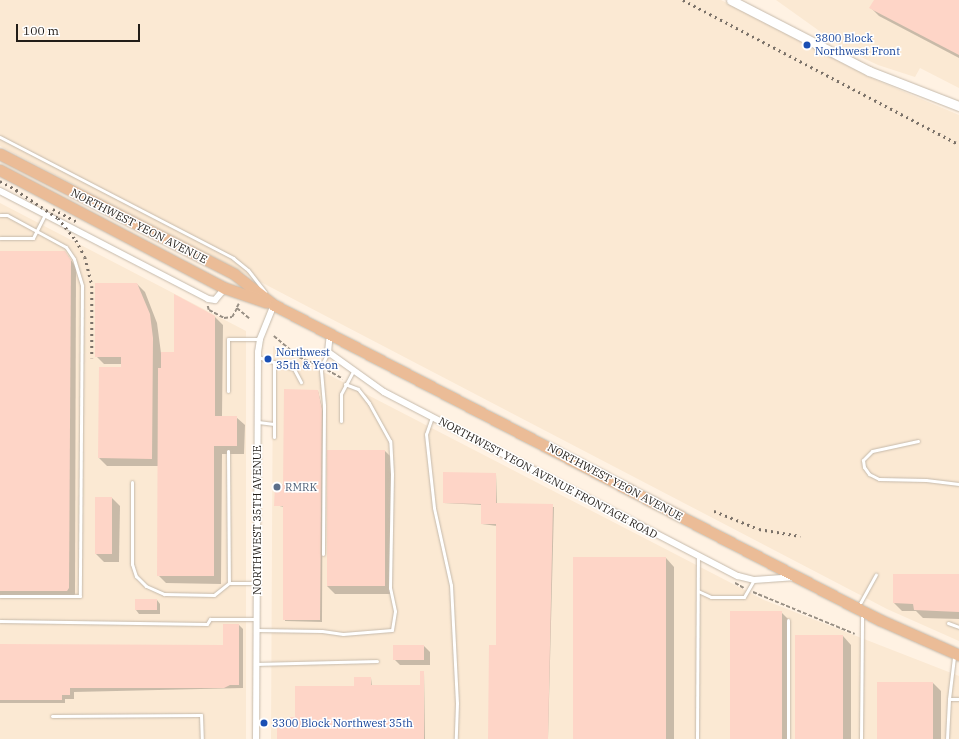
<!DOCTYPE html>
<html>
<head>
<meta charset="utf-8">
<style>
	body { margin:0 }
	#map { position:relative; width:959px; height:739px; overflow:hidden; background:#fff2e3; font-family:"IBM Plex Serif",serif }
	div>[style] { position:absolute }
	.built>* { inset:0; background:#fbe9d3 }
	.shadow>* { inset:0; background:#0003 }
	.building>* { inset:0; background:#fed5c7; transform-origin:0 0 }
	.path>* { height:1.5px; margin-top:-0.75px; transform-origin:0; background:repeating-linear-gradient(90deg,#988f84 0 4px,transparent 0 6px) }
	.roads { filter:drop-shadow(0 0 1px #c6baab) drop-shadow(0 0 1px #c6baab) }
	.service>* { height:3px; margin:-1.5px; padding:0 1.5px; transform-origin:1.5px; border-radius:1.5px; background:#fff }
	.minor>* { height:6px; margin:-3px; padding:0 3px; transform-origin:3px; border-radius:3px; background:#fff }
	.secondary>* { height:9px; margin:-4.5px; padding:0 4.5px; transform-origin:4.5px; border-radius:4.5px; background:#fff }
	.trunk>* { height:11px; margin:-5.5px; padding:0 5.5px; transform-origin:5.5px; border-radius:5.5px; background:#ebbc97 }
	.rail>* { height:2.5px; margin-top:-1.25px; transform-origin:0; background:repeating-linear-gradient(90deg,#7b7269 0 2px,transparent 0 6px) }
	.dots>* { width:11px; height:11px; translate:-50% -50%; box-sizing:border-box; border:2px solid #fff; border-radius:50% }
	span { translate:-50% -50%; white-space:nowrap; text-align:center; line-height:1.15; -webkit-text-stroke:3px #fff; paint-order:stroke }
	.transit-label { font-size:11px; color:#164399 }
	.left { translate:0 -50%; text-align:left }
	.street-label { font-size:11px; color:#221d18 }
	.service-label { font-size:11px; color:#4e5e75 }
	.scale { position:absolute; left:16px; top:24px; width:124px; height:18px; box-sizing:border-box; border:2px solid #221d18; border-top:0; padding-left:5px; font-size:12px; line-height:14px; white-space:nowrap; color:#221d18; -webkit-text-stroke:3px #fff; paint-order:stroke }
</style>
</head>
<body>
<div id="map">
	<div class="built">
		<i style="clip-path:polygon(0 0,721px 0,869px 77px,959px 115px,959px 641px,887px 609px,0 146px)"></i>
		<i style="clip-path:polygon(776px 0,959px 0,959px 88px,920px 68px,915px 77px,878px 65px,846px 50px)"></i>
		<i style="clip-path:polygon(0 203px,246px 331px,246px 739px,0 739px)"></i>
		<i style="clip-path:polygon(273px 346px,764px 600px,959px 676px,959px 739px,271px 739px)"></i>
	</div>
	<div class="shadow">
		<i style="clip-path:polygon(959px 0,959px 58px,879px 16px,871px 8px)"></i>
		<i style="clip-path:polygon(0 252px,65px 252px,76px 267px,75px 594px,73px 597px,0 596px)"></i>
		<i style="clip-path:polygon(137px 284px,145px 292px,157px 323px,161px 353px,175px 353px,214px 316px,223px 325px,222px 417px,236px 417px,245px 425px,244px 454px,222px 454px,221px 584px,166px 583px,158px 575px,158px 466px,107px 466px,99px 458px,100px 368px,122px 368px,122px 364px,104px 364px,96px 356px)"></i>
		<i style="clip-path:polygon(318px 391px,323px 411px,322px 622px,285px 621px,284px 507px,275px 505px)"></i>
		<i style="clip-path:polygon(385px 451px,393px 459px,392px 594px,335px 594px,327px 586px)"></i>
		<i style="clip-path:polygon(496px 474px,497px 504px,554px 507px,548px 739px,489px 739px,497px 646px,497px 526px,482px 524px,482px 505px,444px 503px)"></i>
		<i style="clip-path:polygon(112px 498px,120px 506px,119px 562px,104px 562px,96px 554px)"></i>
		<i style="clip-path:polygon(666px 558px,674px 567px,674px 739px,574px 739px)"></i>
		<i style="clip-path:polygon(959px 575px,959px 619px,923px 618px,916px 611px,902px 611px,894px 603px)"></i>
		<i style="clip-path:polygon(136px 600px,157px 600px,160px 604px,160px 614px,139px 614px,136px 610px)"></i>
		<i style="clip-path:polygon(781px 612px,789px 620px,790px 739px,731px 739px)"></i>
		<i style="clip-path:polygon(239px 625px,243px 629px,243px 688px,74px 692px,74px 699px,65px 699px,65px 703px,0 703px,0 645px,224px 646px)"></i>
		<i style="clip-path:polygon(843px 636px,851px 645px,851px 739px,796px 739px)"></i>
		<i style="clip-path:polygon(424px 646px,430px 652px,430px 665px,400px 665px,394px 659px)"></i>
		<i style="clip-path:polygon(424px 672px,425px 739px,278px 739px,296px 718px,371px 678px,372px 686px,421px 686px)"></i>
		<i style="clip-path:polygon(933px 683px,941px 691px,941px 739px,879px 739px)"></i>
	</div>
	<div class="building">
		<i style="clip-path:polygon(874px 0,959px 0,959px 55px,869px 8px)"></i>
		<i style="clip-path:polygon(0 251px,65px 251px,71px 260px,69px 588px,67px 591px,0 591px)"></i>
		<i style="clip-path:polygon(95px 283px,137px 283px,150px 314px,153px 338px,152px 459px,98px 458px,99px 367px,121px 367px,121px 357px,95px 357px)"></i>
		<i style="clip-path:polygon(174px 294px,215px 316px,215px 416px,237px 416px,237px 446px,214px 446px,214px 576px,157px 576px,158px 368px,161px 368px,161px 352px,174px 352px)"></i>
		<i style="clip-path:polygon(284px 389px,318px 390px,322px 409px,320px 620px,283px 620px,283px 506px,274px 506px,275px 485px,283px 485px)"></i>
		<i style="left:327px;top:450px;width:58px;height:136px"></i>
		<i style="clip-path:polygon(443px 472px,496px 473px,496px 503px,553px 504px,548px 739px,488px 739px,489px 645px,496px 645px,496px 524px,481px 524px,481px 504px,443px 503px)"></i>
		<i style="left:95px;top:497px;width:17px;height:57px"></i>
		<i style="left:573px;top:557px;width:93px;height:182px"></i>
		<i style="clip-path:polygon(893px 574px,959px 574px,959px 612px,914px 610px,913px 604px,893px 603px)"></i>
		<i style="left:135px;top:599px;width:22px;height:11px"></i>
		<i style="left:730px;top:611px;width:52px;height:128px"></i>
		<i style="clip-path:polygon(223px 624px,239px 624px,239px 685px,230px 685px,224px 688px,70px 688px,70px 695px,62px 695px,62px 700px,0 700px,0 644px,223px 645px)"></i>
		<i style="left:795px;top:635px;width:48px;height:104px"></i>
		<i style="left:393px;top:645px;width:31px;height:15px"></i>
		<i style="clip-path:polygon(420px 671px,424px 671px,424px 739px,277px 739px,277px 724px,290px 724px,290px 717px,295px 717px,295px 686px,354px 686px,354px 677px,371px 677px,371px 685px,420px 685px)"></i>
		<i style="left:877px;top:682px;width:56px;height:57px"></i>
	</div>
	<div class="path">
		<i style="left:239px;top:304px;width:4px;rotate:117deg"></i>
		<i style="left:237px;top:308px;width:16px;rotate:40deg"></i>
		<i style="left:208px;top:306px;width:4px;rotate:76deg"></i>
		<i style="left:209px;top:310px;width:17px;rotate:28deg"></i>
		<i style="left:224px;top:318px;width:8px;rotate:-7deg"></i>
		<i style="left:232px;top:317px;width:10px;rotate:-61deg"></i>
		<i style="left:274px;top:336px;width:33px;rotate:40deg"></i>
		<i style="left:299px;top:357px;width:20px;rotate:24deg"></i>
		<i style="left:327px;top:370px;width:18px;rotate:29deg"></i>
		<i style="left:735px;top:583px;width:10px;rotate:29deg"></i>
		<i style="left:753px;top:592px;width:110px;rotate:22.4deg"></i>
	</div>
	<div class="roads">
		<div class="service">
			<i style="left:0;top:137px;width:263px;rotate:27.4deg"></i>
			<i style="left:233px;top:258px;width:19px;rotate:39deg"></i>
			<i style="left:248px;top:270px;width:28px;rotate:52deg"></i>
			<i style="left:0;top:215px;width:7px"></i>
			<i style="left:7px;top:215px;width:67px;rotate:28.5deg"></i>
			<i style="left:66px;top:247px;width:14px;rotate:56deg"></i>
			<i style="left:74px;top:259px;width:28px;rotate:73deg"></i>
			<i style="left:82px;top:286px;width:310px;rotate:90.4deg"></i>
			<i style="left:80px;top:596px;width:80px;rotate:180deg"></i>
			<i style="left:0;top:238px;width:33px"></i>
			<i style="left:33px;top:238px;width:27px;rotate:-63deg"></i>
			<i style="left:258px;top:357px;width:38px;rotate:18deg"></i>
			<i style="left:294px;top:369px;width:15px;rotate:62deg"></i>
			<i style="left:228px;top:391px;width:52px;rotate:-90deg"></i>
			<i style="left:228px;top:339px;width:32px"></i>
			<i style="left:432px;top:417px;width:18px;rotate:109deg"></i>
			<i style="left:426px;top:434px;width:74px;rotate:83.8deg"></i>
			<i style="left:434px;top:508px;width:79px;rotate:77.6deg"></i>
			<i style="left:451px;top:585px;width:118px;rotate:87.1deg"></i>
			<i style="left:457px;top:703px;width:36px;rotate:92deg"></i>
			<i style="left:341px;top:421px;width:27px;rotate:-90deg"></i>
			<i style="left:341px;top:394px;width:27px;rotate:-62deg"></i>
			<i style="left:258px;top:422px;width:16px;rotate:7deg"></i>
			<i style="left:274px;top:437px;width:75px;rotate:-90deg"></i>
			<i style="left:918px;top:441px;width:47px;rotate:167.7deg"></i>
			<i style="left:872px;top:451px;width:13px;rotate:135deg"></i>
			<i style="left:863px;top:460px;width:7px;rotate:82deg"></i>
			<i style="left:864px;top:467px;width:9px;rotate:54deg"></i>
			<i style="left:869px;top:474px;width:11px;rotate:27deg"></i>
			<i style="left:879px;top:479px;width:47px;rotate:1.2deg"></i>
			<i style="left:926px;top:480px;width:33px;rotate:7deg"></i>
			<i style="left:228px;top:451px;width:132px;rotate:89.6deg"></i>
			<i style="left:229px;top:583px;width:27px"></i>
			<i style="left:132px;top:482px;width:82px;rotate:90deg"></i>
			<i style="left:132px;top:564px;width:13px;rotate:72deg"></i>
			<i style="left:136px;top:576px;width:14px;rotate:45deg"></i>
			<i style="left:146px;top:586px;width:20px;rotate:24deg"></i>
			<i style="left:164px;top:594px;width:50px;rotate:1.1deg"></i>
			<i style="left:214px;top:595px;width:19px;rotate:-39deg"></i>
			<i style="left:323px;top:554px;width:149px;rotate:-89.6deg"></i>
			<i style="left:324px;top:405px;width:38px;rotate:-95deg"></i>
			<i style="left:321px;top:367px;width:17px;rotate:-65deg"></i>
			<i style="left:698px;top:591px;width:14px;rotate:25deg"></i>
			<i style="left:711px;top:597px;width:33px"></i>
			<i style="left:744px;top:597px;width:20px;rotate:-60deg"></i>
			<i style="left:858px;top:607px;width:37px;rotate:-61deg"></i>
			<i style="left:0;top:621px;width:207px;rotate:0.8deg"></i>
			<i style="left:207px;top:624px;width:6px;rotate:-59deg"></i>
			<i style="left:210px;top:619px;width:46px"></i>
			<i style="left:948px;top:623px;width:12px;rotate:20deg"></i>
			<i style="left:256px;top:630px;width:66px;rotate:0.9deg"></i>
			<i style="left:322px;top:631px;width:21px;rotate:8deg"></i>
			<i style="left:343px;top:634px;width:49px;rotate:-4.7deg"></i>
			<i style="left:392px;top:630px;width:19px;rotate:-81deg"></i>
			<i style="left:395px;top:611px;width:24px;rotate:-102deg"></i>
			<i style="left:390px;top:588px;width:114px;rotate:-89deg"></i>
			<i style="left:392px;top:474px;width:33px;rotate:-93deg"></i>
			<i style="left:390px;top:441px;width:43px;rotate:-118.9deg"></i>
			<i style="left:369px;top:403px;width:18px;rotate:-128deg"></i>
			<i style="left:358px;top:389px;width:14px;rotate:-159deg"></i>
			<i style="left:256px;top:664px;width:121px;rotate:-1.4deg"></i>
			<i style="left:949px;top:699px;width:42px;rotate:-83.2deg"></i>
			<i style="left:52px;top:716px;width:149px;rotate:-0.4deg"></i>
			<i style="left:201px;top:715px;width:24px;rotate:88deg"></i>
			<i style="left:697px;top:739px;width:183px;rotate:-89.7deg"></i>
			<i style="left:788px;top:739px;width:119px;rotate:-90deg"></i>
			<i style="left:861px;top:739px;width:124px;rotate:-89.5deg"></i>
			<i style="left:947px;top:739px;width:40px;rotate:-87.1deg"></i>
			<i style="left:949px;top:699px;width:10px"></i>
		</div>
		<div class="minor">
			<i style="left:0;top:191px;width:234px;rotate:27.4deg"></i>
			<i style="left:208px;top:299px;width:7px;rotate:8deg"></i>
			<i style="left:215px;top:300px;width:16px;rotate:-50deg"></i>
			<i style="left:330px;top:333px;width:19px;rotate:96deg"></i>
			<i style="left:328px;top:352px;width:69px;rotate:35.5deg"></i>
			<i style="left:384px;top:392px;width:399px;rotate:27.5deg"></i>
			<i style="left:738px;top:576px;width:16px;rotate:14deg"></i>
			<i style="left:754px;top:580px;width:39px;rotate:-4deg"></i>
			<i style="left:256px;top:739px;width:387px;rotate:-89.7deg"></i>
			<i style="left:258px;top:352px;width:13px;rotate:-81deg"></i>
			<i style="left:260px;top:339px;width:37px;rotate:-68deg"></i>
		</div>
		<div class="secondary">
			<i style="left:731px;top:0;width:155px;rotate:27.2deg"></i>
			<i style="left:869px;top:71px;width:97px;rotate:21.3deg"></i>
		</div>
		<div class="trunk">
			<i style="left:0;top:154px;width:263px;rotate:27.1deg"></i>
			<i style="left:234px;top:274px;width:51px;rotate:37.8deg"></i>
			<i style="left:274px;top:305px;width:683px;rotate:27.47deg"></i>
			<i style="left:880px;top:620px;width:86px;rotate:23.9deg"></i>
			<i style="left:0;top:170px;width:254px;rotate:27.7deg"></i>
			<i style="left:225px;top:288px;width:43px;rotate:18.9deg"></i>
		</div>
	</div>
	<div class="rail">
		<i style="left:683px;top:0;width:311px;rotate:27.6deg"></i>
		<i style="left:0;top:181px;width:24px;rotate:28deg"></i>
		<i style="left:16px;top:190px;width:50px;rotate:33.7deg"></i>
		<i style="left:58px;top:218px;width:28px;rotate:51deg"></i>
		<i style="left:76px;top:240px;width:19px;rotate:62deg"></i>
		<i style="left:85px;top:257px;width:30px;rotate:76deg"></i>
		<i style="left:92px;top:286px;width:72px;rotate:90deg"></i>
		<i style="left:53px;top:209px;width:26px;rotate:28deg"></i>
		<i style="left:714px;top:511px;width:48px;rotate:21.8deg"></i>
		<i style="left:759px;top:529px;width:42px;rotate:9.7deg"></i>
	</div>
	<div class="dots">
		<i style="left:807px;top:45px;background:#1a4fb4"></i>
		<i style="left:268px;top:359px;background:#1a4fb4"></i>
		<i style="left:277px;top:487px;background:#5c6f8a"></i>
		<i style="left:264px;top:723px;background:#1a4fb4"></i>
	</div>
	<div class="transit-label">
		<span class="left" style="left:815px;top:45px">3800 Block<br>Northwest Front</span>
		<span class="left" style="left:276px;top:359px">Northwest<br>35th &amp; Yeon</span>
		<span class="left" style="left:272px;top:723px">3300 Block Northwest 35th</span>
	</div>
	<div class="street-label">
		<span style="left:139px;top:226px;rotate:27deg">NORTHWEST YEON AVENUE</span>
		<span style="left:548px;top:478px;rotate:28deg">NORTHWEST YEON AVENUE FRONTAGE ROAD</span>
		<span style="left:615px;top:482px;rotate:28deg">NORTHWEST YEON AVENUE</span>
		<span style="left:257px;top:520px;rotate:-90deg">NORTHWEST 35TH AVENUE</span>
	</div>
	<div class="service-label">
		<span class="left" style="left:285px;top:487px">RMRK</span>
	</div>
	<div class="scale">100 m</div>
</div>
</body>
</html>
